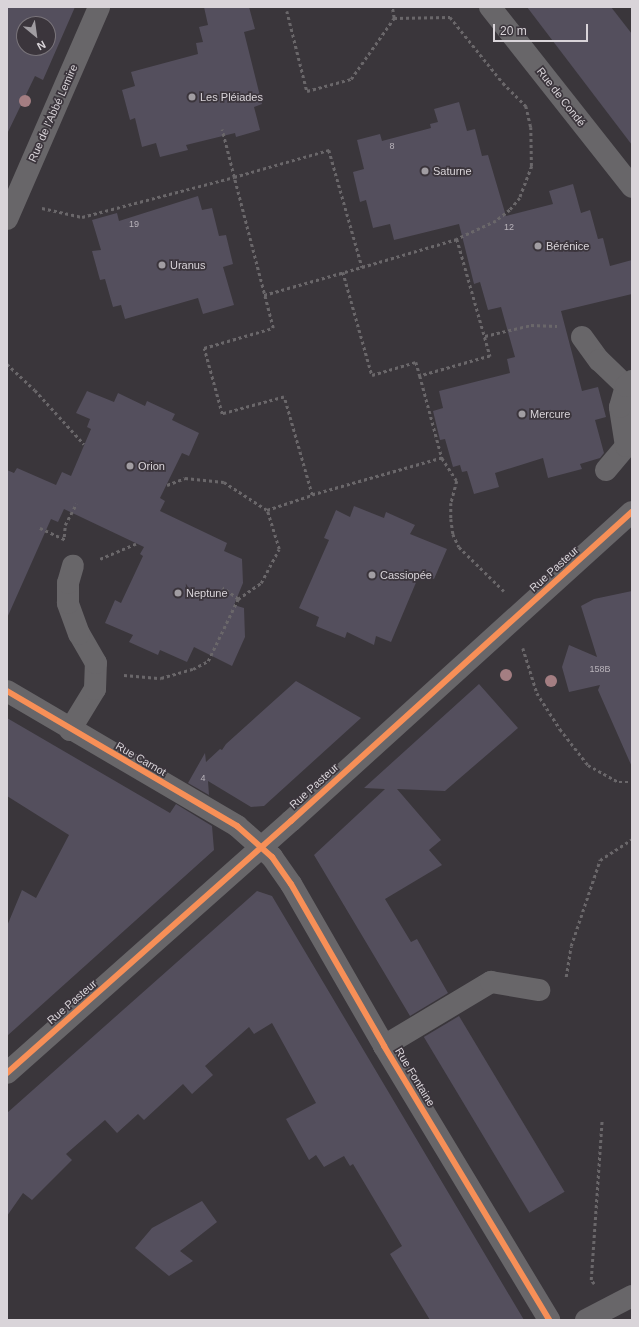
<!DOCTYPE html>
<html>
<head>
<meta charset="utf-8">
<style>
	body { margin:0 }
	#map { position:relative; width:639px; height:1327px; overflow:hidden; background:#3a363b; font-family:Arial,sans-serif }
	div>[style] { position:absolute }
	.building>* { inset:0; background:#544f5d; transform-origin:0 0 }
	.path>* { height:2.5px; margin-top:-1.25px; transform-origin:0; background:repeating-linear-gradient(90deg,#6a676a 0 3px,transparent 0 6px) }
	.minor>* { height:22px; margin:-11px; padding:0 11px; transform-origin:11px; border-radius:11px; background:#686669 }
	.cycleway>* { height:6px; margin:-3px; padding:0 3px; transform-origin:3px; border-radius:3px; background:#f78f57 }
	.trees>* { width:12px; height:12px; margin:-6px; border-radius:50%; background:#a47e82 }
	.dots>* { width:11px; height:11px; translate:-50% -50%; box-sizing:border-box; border:2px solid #3b353c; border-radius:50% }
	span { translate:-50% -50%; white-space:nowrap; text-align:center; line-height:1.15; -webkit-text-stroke:3.5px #3b353c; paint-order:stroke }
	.number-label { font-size:9px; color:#b8b3ba }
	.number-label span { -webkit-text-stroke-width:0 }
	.poi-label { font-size:11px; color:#d9d4d9 }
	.left { translate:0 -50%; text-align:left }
	.street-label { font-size:11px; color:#d9d4d9 }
	.frame { position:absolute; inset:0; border:8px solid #d9d4d9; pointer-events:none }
	.north { position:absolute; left:16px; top:16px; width:40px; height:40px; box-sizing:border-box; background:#3b353c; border:1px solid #7a757b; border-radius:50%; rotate:151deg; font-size:11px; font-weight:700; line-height:16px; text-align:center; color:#d9d4d9 }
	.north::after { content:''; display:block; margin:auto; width:14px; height:18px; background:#a19da2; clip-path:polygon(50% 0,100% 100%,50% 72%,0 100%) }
	.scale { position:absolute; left:493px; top:24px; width:95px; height:18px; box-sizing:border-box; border:2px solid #d9d4d9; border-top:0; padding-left:5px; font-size:12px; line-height:14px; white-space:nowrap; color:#d9d4d9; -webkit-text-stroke:3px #3b353c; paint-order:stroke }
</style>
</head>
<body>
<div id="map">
	<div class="building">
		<i style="clip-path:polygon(evenodd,7px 7px,75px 7px,43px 80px,35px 76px,7px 134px,7px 7px,24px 24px,48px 24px,48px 48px,24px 48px,24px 24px)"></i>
		<i style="clip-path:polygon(204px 7px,249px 7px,255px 29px,244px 32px,262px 104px,254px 107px,260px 130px,236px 137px,235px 133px,186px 145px,188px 150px,160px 157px,156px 143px,142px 147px,135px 118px,130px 120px,122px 90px,135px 86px,131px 72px,198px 54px,196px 43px,203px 42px,199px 27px,208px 25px)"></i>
		<i style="clip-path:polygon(527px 7px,611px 7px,632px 34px,632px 145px)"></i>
		<i style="clip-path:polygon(459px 102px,467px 131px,475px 129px,482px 156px,488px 155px,506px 216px,553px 204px,549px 191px,573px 184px,581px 213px,590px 210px,598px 239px,603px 238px,610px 266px,632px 260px,632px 294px,561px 311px,582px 391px,598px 387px,606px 417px,595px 420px,604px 453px,600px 458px,580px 464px,582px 469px,548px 478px,543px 458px,495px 473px,499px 487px,474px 494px,467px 471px,462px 472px,460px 465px,453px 467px,445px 439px,440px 440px,433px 411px,443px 408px,439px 391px,510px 373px,507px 359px,515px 357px,501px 307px,488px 310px,480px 282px,474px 284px,459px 224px,394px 240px,390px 224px,373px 228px,366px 200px,360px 202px,353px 172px,364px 169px,357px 140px,380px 134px,382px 141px,431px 128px,430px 124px,438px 122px,434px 109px)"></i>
		<i style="clip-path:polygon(198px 196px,202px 210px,212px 208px,219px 236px,226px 235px,233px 264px,223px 267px,234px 305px,203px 314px,198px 298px,125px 319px,121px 305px,113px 307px,105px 279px,100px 280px,92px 251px,101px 250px,92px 220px,117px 213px,119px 221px)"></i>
		<i style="clip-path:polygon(87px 391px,114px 402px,118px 393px,145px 406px,147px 401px,175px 414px,172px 420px,199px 433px,189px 456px,182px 453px,160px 498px,165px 501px,160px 511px,227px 543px,224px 551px,242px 559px,243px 583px,234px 605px,244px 608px,245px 637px,232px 666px,194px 647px,187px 662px,160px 650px,158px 655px,129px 642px,133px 635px,105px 623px,115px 600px,121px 603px,143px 556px,140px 554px,144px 547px,64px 509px,58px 522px,51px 519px,7px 618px,7px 470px,14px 473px,17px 468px,56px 485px,62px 472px,71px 476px,91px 429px,87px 427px,90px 419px,76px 413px)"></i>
		<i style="clip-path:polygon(354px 506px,384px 518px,386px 512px,415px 525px,410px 534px,447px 549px,434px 579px,420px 573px,391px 642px,376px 636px,374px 645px,347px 632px,345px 638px,316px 626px,319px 617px,299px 608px,329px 540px,324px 538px,336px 510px,350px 517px)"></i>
		<i style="clip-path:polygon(632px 591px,632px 767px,598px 690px,600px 685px,569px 692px,562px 667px,569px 645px,597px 657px,581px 606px,594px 599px)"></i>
		<i style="clip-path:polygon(296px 681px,361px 718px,264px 806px,251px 807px,208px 781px,209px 795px,188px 783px,205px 753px,206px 762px,220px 749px,222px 750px,226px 744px)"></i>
		<i style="clip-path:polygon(479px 684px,518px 728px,445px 791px,397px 789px,441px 840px,429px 850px,442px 865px,385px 899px,411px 942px,417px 939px,448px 993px,410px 1016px,314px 855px,385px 789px,364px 788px)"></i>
		<i style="clip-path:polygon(7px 718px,170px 813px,176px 804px,212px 826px,214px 850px,7px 1036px,7px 926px,22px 890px,36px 898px,69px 835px,7px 796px)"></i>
		<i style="clip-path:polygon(257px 891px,272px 896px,524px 1320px,430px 1320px,390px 1254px,402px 1246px,353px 1164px,350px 1166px,344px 1156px,324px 1167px,316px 1155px,309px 1160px,286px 1119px,316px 1103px,272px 1023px,254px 1034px,249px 1027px,205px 1066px,213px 1075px,192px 1094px,183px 1084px,144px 1120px,138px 1114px,117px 1133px,105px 1120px,66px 1154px,72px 1160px,32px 1200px,23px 1193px,7px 1216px,7px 1113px)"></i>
		<i style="left:459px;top:1016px;width:205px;height:41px;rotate:59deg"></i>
		<i style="clip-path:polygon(202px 1201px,217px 1222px,180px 1251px,193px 1261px,169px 1276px,135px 1248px,152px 1228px)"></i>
	</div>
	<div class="path">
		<i style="left:287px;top:11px;width:82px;rotate:76deg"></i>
		<i style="left:307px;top:91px;width:46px;rotate:-15.3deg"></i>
		<i style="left:351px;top:79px;width:75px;rotate:-54.8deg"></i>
		<i style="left:394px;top:18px;width:11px;rotate:-100deg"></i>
		<i style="left:394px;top:18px;width:56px;rotate:-1deg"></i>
		<i style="left:450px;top:17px;width:85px;rotate:51.2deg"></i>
		<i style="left:503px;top:83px;width:33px;rotate:45deg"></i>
		<i style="left:526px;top:106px;width:22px;rotate:77deg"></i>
		<i style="left:531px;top:127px;width:39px;rotate:89deg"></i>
		<i style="left:532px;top:166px;width:34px;rotate:111deg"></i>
		<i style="left:520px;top:198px;width:16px;rotate:130deg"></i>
		<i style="left:510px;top:210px;width:18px;rotate:142deg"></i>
		<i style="left:496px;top:221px;width:43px;rotate:155.2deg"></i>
		<i style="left:457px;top:239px;width:122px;rotate:74.2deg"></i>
		<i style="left:490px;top:356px;width:73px;rotate:164.1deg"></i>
		<i style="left:420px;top:376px;width:85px;rotate:75deg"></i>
		<i style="left:442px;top:458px;width:135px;rotate:164.1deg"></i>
		<i style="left:312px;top:495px;width:102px;rotate:-105.9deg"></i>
		<i style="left:284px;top:397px;width:64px;rotate:164.7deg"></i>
		<i style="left:222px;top:414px;width:68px;rotate:-105.3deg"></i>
		<i style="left:204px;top:348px;width:72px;rotate:-16.2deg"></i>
		<i style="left:273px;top:328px;width:156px;rotate:-104.5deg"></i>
		<i style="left:234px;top:177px;width:99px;rotate:-15.9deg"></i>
		<i style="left:329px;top:150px;width:122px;rotate:74.2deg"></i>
		<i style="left:362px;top:267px;width:99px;rotate:-16.4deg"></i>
		<i style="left:42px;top:208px;width:41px;rotate:12.7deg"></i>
		<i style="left:82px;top:217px;width:157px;rotate:-14.7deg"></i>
		<i style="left:234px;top:177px;width:49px;rotate:-104.3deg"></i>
		<i style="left:343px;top:272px;width:107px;rotate:74.3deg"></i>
		<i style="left:372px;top:375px;width:46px;rotate:-16.5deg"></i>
		<i style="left:416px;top:362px;width:15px;rotate:74deg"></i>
		<i style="left:264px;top:295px;width:102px;rotate:-15.9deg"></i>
		<i style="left:485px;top:336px;width:47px;rotate:-13.4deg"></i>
		<i style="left:531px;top:325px;width:26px;rotate:2deg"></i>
		<i style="left:7px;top:364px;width:38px;rotate:43deg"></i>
		<i style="left:35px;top:390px;width:73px;rotate:47.8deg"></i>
		<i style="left:442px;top:458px;width:27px;rotate:57deg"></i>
		<i style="left:457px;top:481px;width:23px;rotate:105deg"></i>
		<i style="left:451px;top:503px;width:16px;rotate:90deg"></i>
		<i style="left:451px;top:519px;width:15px;rotate:82deg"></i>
		<i style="left:453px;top:534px;width:14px;rotate:65deg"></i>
		<i style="left:459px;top:547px;width:63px;rotate:44.4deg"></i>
		<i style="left:167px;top:485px;width:19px;rotate:-21deg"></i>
		<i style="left:185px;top:478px;width:39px;rotate:6deg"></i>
		<i style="left:224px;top:482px;width:51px;rotate:33.1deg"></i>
		<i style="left:40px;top:528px;width:29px;rotate:25deg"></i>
		<i style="left:64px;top:537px;width:12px;rotate:-85deg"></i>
		<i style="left:65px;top:525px;width:24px;rotate:-62deg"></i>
		<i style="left:100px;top:559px;width:39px;rotate:-23deg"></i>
		<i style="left:238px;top:599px;width:28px;rotate:-35deg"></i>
		<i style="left:261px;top:583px;width:38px;rotate:-62deg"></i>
		<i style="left:279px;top:549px;width:41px;rotate:-107.1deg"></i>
		<i style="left:267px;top:510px;width:47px;rotate:-18.4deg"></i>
		<i style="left:523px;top:648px;width:47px;rotate:72.7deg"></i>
		<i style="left:537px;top:693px;width:43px;rotate:57.4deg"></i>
		<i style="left:560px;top:729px;width:46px;rotate:52.1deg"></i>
		<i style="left:588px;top:765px;width:35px;rotate:29deg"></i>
		<i style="left:619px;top:782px;width:13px"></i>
		<i style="left:124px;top:675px;width:37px;rotate:5deg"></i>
		<i style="left:161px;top:678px;width:33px;rotate:-16deg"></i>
		<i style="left:193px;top:669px;width:17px;rotate:-28deg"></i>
		<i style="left:208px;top:661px;width:69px;rotate:-64.2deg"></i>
		<i style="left:238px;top:599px;width:19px;rotate:-144deg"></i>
		<i style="left:566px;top:977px;width:31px;rotate:-81deg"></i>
		<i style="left:571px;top:946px;width:91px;rotate:-71.4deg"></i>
		<i style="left:600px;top:860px;width:38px;rotate:-33deg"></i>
		<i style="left:594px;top:1284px;width:5px;rotate:-127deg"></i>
		<i style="left:591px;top:1280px;width:160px;rotate:-86.1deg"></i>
	</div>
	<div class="minor">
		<i style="left:490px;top:7px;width:229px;rotate:51.7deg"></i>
		<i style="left:7px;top:219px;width:231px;rotate:-66.5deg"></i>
		<i style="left:582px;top:337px;width:29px;rotate:54deg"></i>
		<i style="left:599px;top:360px;width:37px;rotate:44deg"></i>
		<i style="left:606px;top:470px;width:31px;rotate:-50deg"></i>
		<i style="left:626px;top:446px;width:39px;rotate:-99deg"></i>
		<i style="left:620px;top:407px;width:22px;rotate:-74deg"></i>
		<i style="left:626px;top:386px;width:8px;rotate:-40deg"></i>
		<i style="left:7px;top:691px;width:267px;rotate:30.4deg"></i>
		<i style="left:237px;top:826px;width:47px;rotate:41.5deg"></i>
		<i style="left:272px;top:857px;width:33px;rotate:55deg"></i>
		<i style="left:291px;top:884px;width:187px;rotate:60.1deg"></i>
		<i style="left:384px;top:1046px;width:320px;rotate:58.9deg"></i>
		<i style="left:70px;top:730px;width:48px;rotate:-58.6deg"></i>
		<i style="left:95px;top:689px;width:26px;rotate:-88deg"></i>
		<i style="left:96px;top:663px;width:34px;rotate:-120deg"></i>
		<i style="left:79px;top:634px;width:33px;rotate:-110deg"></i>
		<i style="left:68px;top:603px;width:20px;rotate:-90deg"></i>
		<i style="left:68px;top:583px;width:18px;rotate:-74deg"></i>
		<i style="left:384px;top:1046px;width:125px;rotate:-30.9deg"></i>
		<i style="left:491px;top:982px;width:49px;rotate:9.5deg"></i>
		<i style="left:7px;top:1073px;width:380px;rotate:-41.6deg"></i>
		<i style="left:291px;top:821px;width:460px;rotate:-42.2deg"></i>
		<i style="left:586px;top:1320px;width:52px;rotate:-27.6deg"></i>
	</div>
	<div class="cycleway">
		<i style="left:7px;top:691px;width:267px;rotate:30.4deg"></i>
		<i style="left:237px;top:826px;width:47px;rotate:41.5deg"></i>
		<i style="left:272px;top:857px;width:33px;rotate:55deg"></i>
		<i style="left:291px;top:884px;width:187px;rotate:60.1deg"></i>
		<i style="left:384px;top:1046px;width:320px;rotate:58.9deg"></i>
		<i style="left:7px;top:1073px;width:380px;rotate:-41.6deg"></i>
		<i style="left:291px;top:821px;width:460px;rotate:-42.2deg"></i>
	</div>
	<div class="trees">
		<i style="left:25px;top:101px"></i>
		<i style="left:506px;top:675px"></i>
		<i style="left:551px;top:681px"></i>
	</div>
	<div class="dots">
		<i style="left:192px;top:97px;background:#a19da2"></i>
		<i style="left:425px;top:171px;background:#a19da2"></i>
		<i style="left:538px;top:246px;background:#a19da2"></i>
		<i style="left:162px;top:265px;background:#a19da2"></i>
		<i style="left:522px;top:414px;background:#a19da2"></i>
		<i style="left:130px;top:466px;background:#a19da2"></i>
		<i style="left:372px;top:575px;background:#a19da2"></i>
		<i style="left:178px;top:593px;background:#a19da2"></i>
	</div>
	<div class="number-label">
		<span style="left:392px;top:146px">8</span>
		<span style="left:134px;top:224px">19</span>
		<span style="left:509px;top:227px">12</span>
		<span style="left:600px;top:669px">158B</span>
		<span style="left:203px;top:778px">4</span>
	</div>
	<div class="poi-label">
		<span class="left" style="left:200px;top:97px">Les Pléiades</span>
		<span class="left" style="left:433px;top:171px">Saturne</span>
		<span class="left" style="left:546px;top:246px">Bérénice</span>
		<span class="left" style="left:170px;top:265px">Uranus</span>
		<span class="left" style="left:530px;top:414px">Mercure</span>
		<span class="left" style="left:138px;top:466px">Orion</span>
		<span class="left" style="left:380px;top:575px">Cassiopée</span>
		<span class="left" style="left:186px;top:593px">Neptune</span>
	</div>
	<div class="street-label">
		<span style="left:561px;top:97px;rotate:52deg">Rue de Condé</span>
		<span style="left:53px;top:113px;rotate:-66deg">Rue de l'Abbé Lemire</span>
		<span style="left:554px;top:569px;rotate:-42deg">Rue Pasteur</span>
		<span style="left:141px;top:759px;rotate:30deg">Rue Carnot</span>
		<span style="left:314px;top:786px;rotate:-42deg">Rue Pasteur</span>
		<span style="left:72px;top:1002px;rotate:-41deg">Rue Pasteur</span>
		<span style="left:415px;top:1077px;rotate:59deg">Rue Fontaine</span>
	</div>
	<div class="frame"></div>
	<div class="north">N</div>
	<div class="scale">20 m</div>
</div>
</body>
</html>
